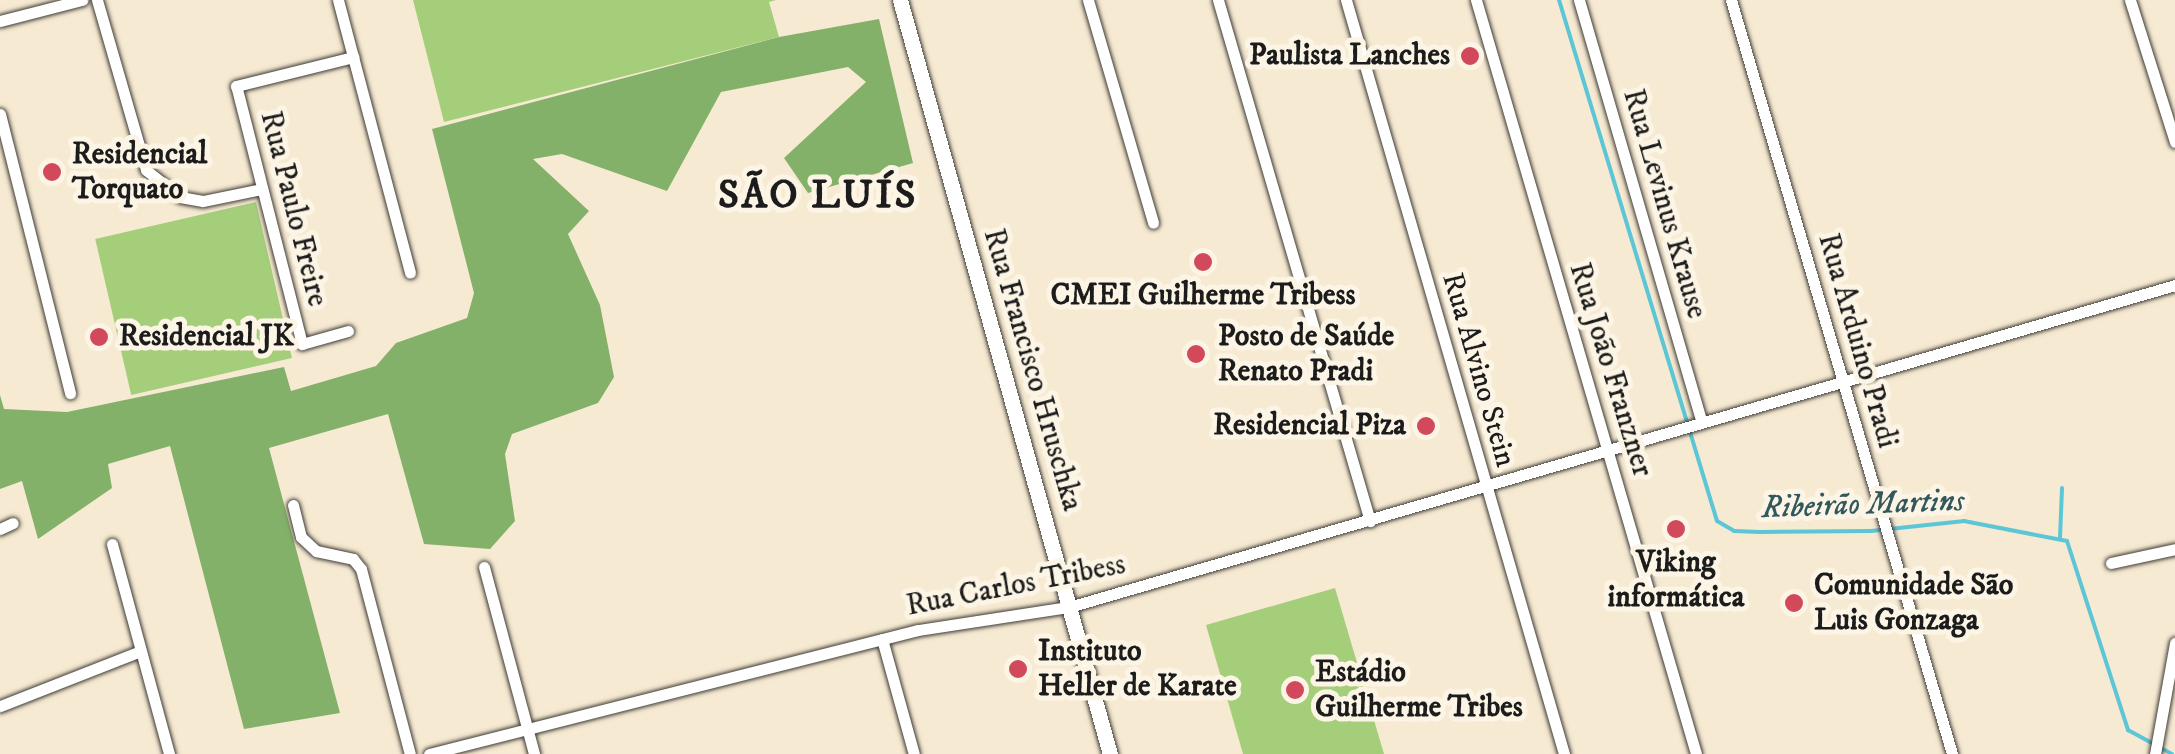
<!DOCTYPE html>
<html>
<head>
<meta charset="utf-8">
<style>
	body { margin:0 }
	#map { position:relative; width:2175px; height:754px; overflow:hidden; background:#f7ead2; font-family:"IM FELL DW Pica",serif }
	div>[style] { position:absolute }
	.green>* { inset:0; background:#a5ce7a; transform-origin:0 0 }
	.forest>* { inset:0; background:#84b16a }
	.stream>* { height:4px; margin:-2px; padding:0 2px; transform-origin:2px; border-radius:2px; background:#5cc6d6 }
	.roads { filter:drop-shadow(0 0 2px #3d3b37) drop-shadow(0 0 2px #3d3b37) }
	.minor>* { height:11px; margin:-5.5px; padding:0 5.5px; transform-origin:5.5px; border-radius:5.5px; background:#fff }
	.secondary>* { height:15px; margin:-7.5px; padding:0 7.5px; transform-origin:7.5px; border-radius:7.5px; background:#fff }
	.dots>* { width:28px; height:28px; translate:-50% -50%; box-sizing:border-box; border:5px solid #fcf5e5; border-radius:50% }
	span { translate:-50% -50%; white-space:nowrap; text-align:center; line-height:1.15; -webkit-text-stroke:10px #fcf5e5; paint-order:stroke }
	.poi-label { font-size:30px; color:#1c1c1c; font-weight:700 }
	.right { translate:-100% -50%; text-align:right }
	.left { translate:0 -50%; text-align:left }
	.street-label { font-size:30px; color:#1c1c1c }
	.water-label { font-size:32px; color:#32585d; font-style:italic }
	.district-label { font-size:40px; color:#1c1c1c; font-weight:700; letter-spacing:2.5px }
</style>
</head>
<body>
<div id="map">
	<div class="green">
		<i style="clip-path:polygon(413px 0,776px 0,769px 2px,779px 37px,444px 122px)"></i>
		<i style="left:256px;top:202px;width:160px;height:165px;rotate:77deg"></i>
		<i style="clip-path:polygon(1335px 588px,1384px 754px,1243px 754px,1206px 625px)"></i>
	</div>
	<div class="forest">
		<i style="clip-path:polygon(879px 19px,913px 163px,808px 193px,784px 158px,866px 82px,848px 67px,721px 92px,667px 191px,562px 154px,533px 159px,589px 211px,568px 234px,600px 305px,614px 377px,598px 403px,512px 434px,505px 454px,515px 521px,490px 549px,424px 544px,388px 414px,269px 448px,340px 713px,244px 729px,170px 446px,108px 464px,112px 488px,38px 539px,22px 481px,0 489px,0 395px,4px 409px,67px 412px,284px 367px,291px 391px,376px 366px,396px 343px,467px 318px,474px 293px,432px 129px,779px 37px)"></i>
	</div>
	<div class="stream">
		<i style="left:1559px;top:0;width:544px;rotate:73.13deg"></i>
		<i style="left:1717px;top:521px;width:20px;rotate:30deg"></i>
		<i style="left:1734px;top:531px;width:26px;rotate:2deg"></i>
		<i style="left:1760px;top:532px;width:111px;rotate:-0.5deg"></i>
		<i style="left:1871px;top:531px;width:94px;rotate:-6.1deg"></i>
		<i style="left:1964px;top:521px;width:105px;rotate:11deg"></i>
		<i style="left:2067px;top:541px;width:199px;rotate:72.1deg"></i>
		<i style="left:2128px;top:730px;width:50px;rotate:28.6deg"></i>
		<i style="left:2060px;top:538px;width:50px;rotate:-87.7deg"></i>
	</div>
	<div class="roads">
		<div class="minor">
			<i style="left:97px;top:0;width:177px;rotate:73.9deg"></i>
			<i style="left:146px;top:170px;width:43px;rotate:38.5deg"></i>
			<i style="left:180px;top:197px;width:23px;rotate:10deg"></i>
			<i style="left:203px;top:201px;width:60px;rotate:-11.5deg"></i>
			<i style="left:338px;top:0;width:282px;rotate:75.2deg"></i>
			<i style="left:1088px;top:0;width:232px;rotate:73.7deg"></i>
			<i style="left:1218px;top:0;width:543px;rotate:73.74deg"></i>
			<i style="left:1346px;top:0;width:785px;rotate:73.87deg"></i>
			<i style="left:1476px;top:0;width:785px;rotate:73.73deg"></i>
			<i style="left:1579px;top:0;width:440px;rotate:73.8deg"></i>
			<i style="left:1731px;top:0;width:786px;rotate:73.66deg"></i>
			<i style="left:2130px;top:0;width:149px;rotate:72.4deg"></i>
			<i style="left:0;top:21px;width:85px;rotate:-14.4deg"></i>
			<i style="left:0;top:114px;width:288px;rotate:75.9deg"></i>
			<i style="left:348px;top:331px;width:48px;rotate:164.2deg"></i>
			<i style="left:302px;top:344px;width:266px;rotate:-104.3deg"></i>
			<i style="left:236px;top:86px;width:121px;rotate:-13.9deg"></i>
			<i style="left:293px;top:505px;width:33px;rotate:76deg"></i>
			<i style="left:301px;top:537px;width:21px;rotate:43deg"></i>
			<i style="left:316px;top:551px;width:38px;rotate:12deg"></i>
			<i style="left:353px;top:559px;width:13px;rotate:51deg"></i>
			<i style="left:361px;top:569px;width:191px;rotate:75.2deg"></i>
			<i style="left:0;top:529px;width:14px;rotate:-25deg"></i>
			<i style="left:112px;top:544px;width:218px;rotate:74.8deg"></i>
			<i style="left:2111px;top:563px;width:66px;rotate:-12.3deg"></i>
			<i style="left:484px;top:567px;width:194px;rotate:75deg"></i>
			<i style="left:882px;top:639px;width:119px;rotate:74.5deg"></i>
			<i style="left:0;top:706px;width:150px;rotate:-21.4deg"></i>
			<i style="left:429px;top:754px;width:504px;rotate:-14.23deg"></i>
			<i style="left:918px;top:630px;width:153px;rotate:-8.7deg"></i>
			<i style="left:1069px;top:607px;width:1152px;rotate:-16.23deg"></i>
			<i style="left:2155px;top:754px;width:113px;rotate:-79.8deg"></i>
		</div>
		<div class="secondary">
			<i style="left:900px;top:0;width:783px;rotate:74.44deg"></i>
		</div>
	</div>
	<div class="dots">
		<i style="left:1470px;top:56px;background:#d1495b"></i>
		<i style="left:52px;top:172px;background:#d1495b"></i>
		<i style="left:1203px;top:262px;background:#d1495b"></i>
		<i style="left:99px;top:337px;background:#d1495b"></i>
		<i style="left:1196px;top:354px;background:#d1495b"></i>
		<i style="left:1426px;top:426px;background:#d1495b"></i>
		<i style="left:1676px;top:529px;background:#d1495b"></i>
		<i style="left:1794px;top:603px;background:#d1495b"></i>
		<i style="left:1018px;top:669px;background:#d1495b"></i>
		<i style="left:1295px;top:690px;background:#d1495b"></i>
	</div>
	<div class="poi-label">
		<span class="right" style="left:1450px;top:56px">Paulista Lanches</span>
		<span class="left" style="left:72px;top:172px">Residencial<br>Torquato</span>
		<span style="left:1203px;top:296px">CMEI Guilherme Tribess</span>
		<span class="left" style="left:119px;top:337px">Residencial JK</span>
		<span class="left" style="left:1218px;top:354px">Posto de Saúde<br>Renato Pradi</span>
		<span class="right" style="left:1406px;top:426px">Residencial Piza</span>
		<span style="left:1676px;top:580px">Viking<br>informática</span>
		<span class="left" style="left:1814px;top:603px">Comunidade São<br>Luis Gonzaga</span>
		<span class="left" style="left:1038px;top:669px">Instituto<br>Heller de Karate</span>
		<span class="left" style="left:1315px;top:690px">Estádio<br>Guilherme Tribes</span>
	</div>
	<div class="street-label">
		<span style="left:1664px;top:204px;rotate:74deg">Rua Levinus Krause</span>
		<span style="left:293px;top:209px;rotate:76deg">Rua Paulo Freire</span>
		<span style="left:1857px;top:341px;rotate:74deg">Rua Arduino Pradi</span>
		<span style="left:1032px;top:370px;rotate:74deg">Rua Francisco Hruschka</span>
		<span style="left:1478px;top:370px;rotate:74deg">Rua Alvino Stein</span>
		<span style="left:1610px;top:370px;rotate:73deg">Rua João Franzner</span>
		<span style="left:1016px;top:586px;rotate:-11deg">Rua Carlos Tribess</span>
	</div>
	<div class="water-label">
		<span style="left:1863px;top:505px;rotate:-2deg">Ribeirão Martins</span>
	</div>
	<div class="district-label">
		<span style="left:818px;top:196px">SÃO LUÍS</span>
	</div>
</div>
</body>
</html>
